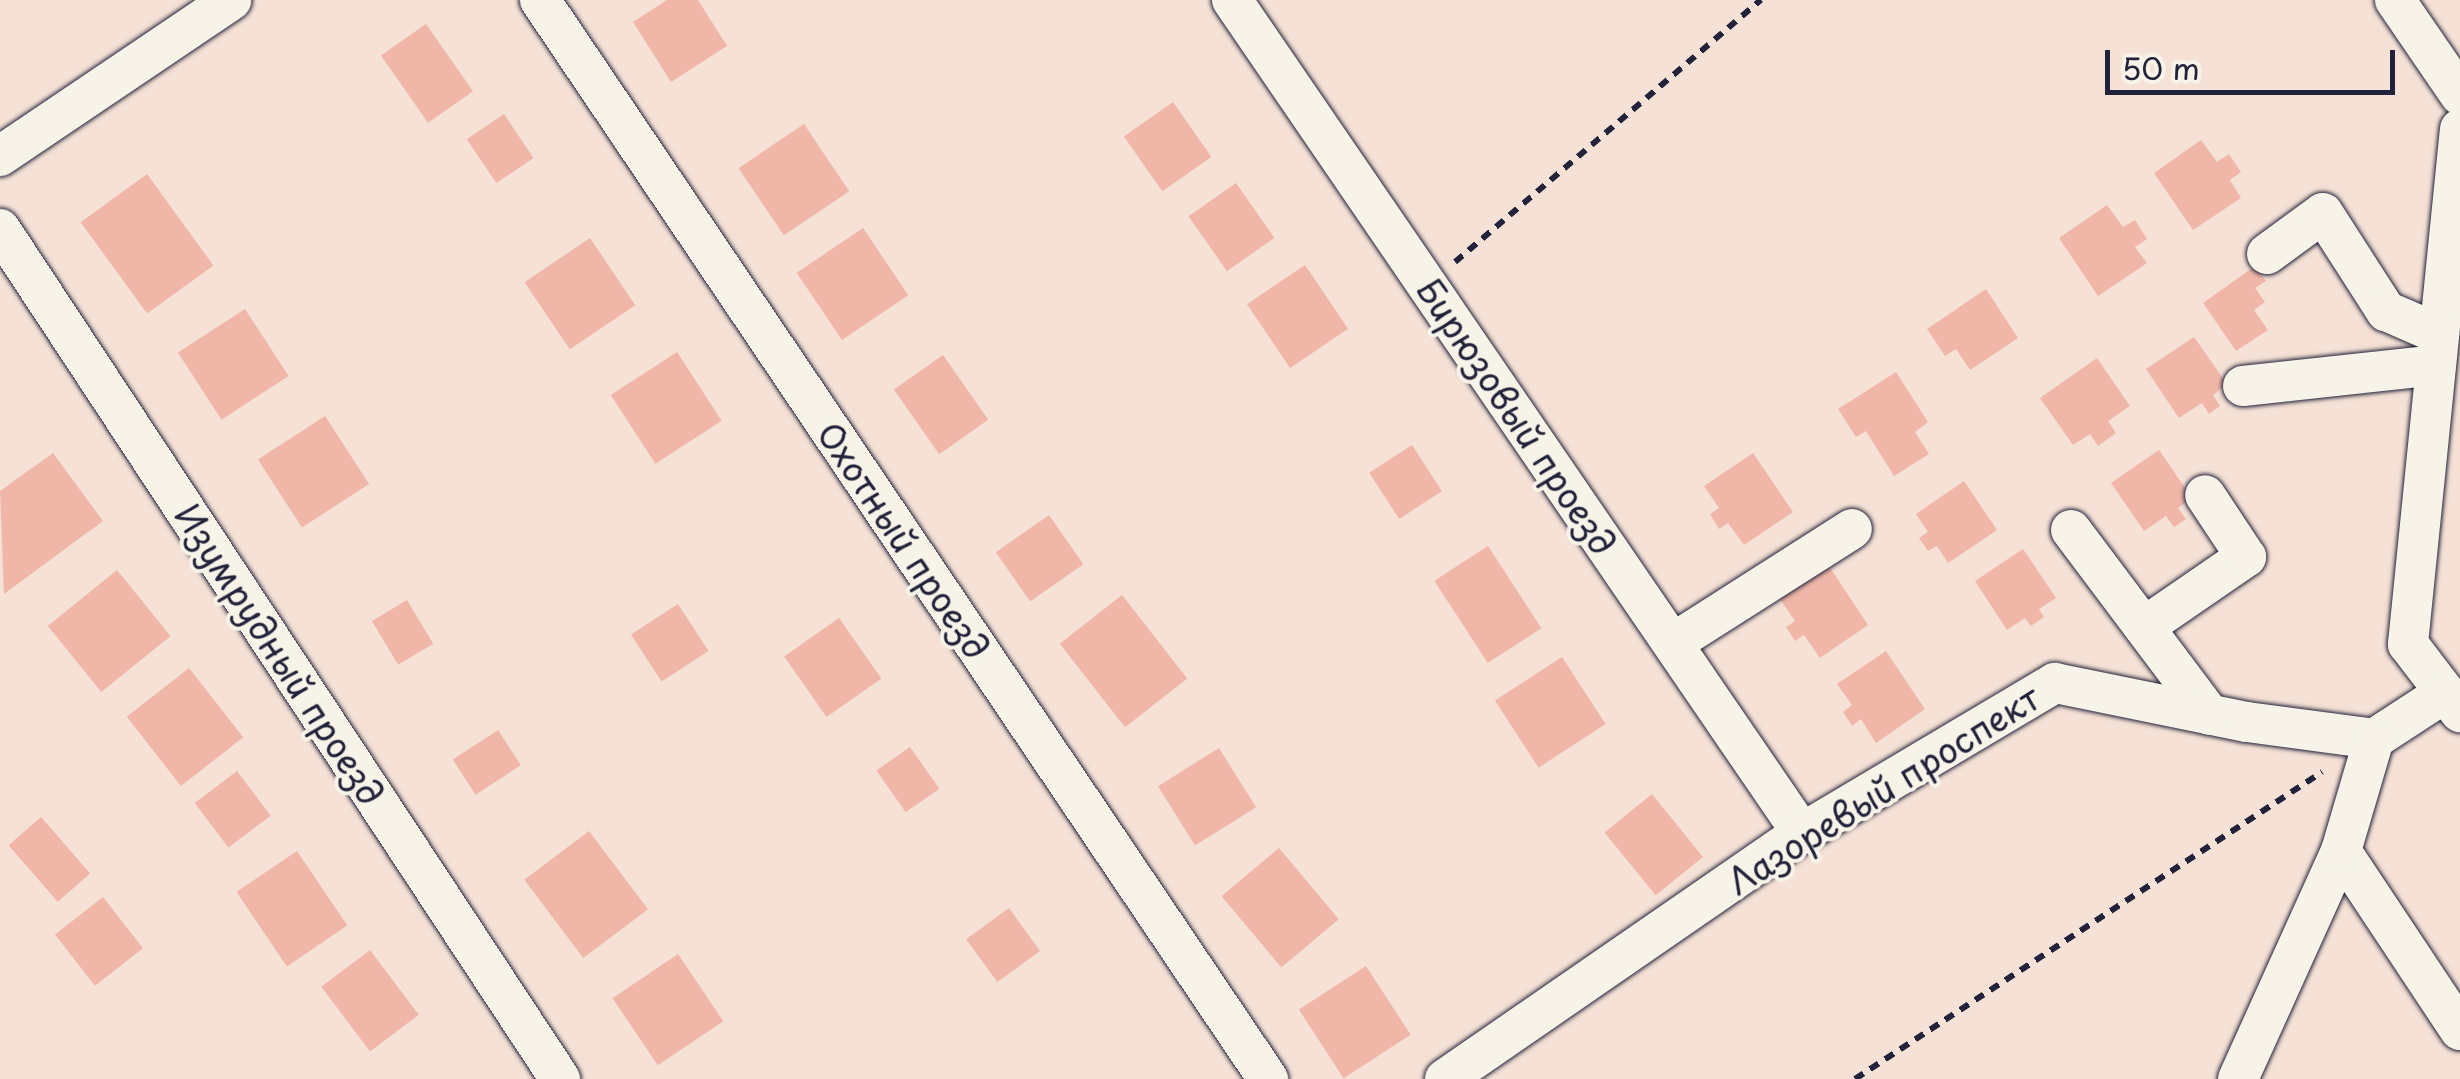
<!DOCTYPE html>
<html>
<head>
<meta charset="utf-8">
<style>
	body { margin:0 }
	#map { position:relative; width:2460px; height:1079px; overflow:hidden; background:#f5e1d5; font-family:"Playpen Sans",sans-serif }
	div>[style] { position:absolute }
	.building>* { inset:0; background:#f0b7a8; transform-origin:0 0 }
	.path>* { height:6px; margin-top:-3px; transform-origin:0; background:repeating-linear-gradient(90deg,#22223b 0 10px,transparent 0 18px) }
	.roads { filter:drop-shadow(0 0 2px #22223b) drop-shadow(0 0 2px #22223b) }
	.street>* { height:40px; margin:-20px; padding:0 20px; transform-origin:20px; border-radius:20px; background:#f7f3e8 }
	span { translate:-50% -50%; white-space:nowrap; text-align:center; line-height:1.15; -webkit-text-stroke:8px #f7f3e8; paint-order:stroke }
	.street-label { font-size:35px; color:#22223b }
	.scale { position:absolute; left:2105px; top:50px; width:290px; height:45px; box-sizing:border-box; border:5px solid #22223b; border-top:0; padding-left:12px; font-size:30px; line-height:35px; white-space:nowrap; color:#22223b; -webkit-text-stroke:8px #f7f3e8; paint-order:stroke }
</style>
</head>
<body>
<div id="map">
	<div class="building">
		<i style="clip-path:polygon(667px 0,698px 0,727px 46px,671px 82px,633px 22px)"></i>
		<i style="left:426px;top:24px;width:82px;height:55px;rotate:55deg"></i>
		<i style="left:1173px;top:102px;width:67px;height:60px;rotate:55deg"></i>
		<i style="left:504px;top:114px;width:53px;height:45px;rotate:56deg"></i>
		<i style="left:804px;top:124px;width:81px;height:79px;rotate:56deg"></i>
		<i style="clip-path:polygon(2201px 140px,2217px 162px,2229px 154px,2241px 172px,2230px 180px,2241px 198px,2193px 230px,2154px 173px)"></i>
		<i style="left:147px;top:174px;width:113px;height:82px;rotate:54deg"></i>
		<i style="left:1236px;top:183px;width:67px;height:58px;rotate:55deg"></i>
		<i style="clip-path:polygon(2107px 205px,2123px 227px,2135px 220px,2147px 239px,2135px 247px,2147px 263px,2098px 296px,2059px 238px)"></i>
		<i style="left:863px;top:228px;width:81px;height:80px;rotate:56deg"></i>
		<i style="left:590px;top:238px;width:81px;height:79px;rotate:56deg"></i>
		<i style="left:1305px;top:265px;width:77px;height:70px;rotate:56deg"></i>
		<i style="clip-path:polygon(2255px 266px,2266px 281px,2255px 288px,2265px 302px,2254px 310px,2268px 330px,2236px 351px,2203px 303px)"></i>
		<i style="clip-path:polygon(1986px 289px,2018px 338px,1970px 370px,1956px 349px,1945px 356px,1927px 329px)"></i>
		<i style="left:245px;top:309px;width:80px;height:80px;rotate:57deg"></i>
		<i style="clip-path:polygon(2194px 337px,2227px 384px,2213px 395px,2220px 406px,2209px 414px,2202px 403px,2179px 418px,2146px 369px)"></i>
		<i style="left:677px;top:352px;width:82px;height:79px;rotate:57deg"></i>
		<i style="left:943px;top:355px;width:79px;height:60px;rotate:55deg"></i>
		<i style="clip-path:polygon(2097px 358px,2130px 406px,2108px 421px,2116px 433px,2098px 446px,2090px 434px,2073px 445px,2040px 398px)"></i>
		<i style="clip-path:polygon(1896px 372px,1928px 422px,1915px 432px,1929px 454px,1894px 476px,1866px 431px,1856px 437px,1838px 409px)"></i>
		<i style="left:325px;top:416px;width:81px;height:80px;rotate:57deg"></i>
		<i style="left:1412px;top:445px;width:55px;height:51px;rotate:57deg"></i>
		<i style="clip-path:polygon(2159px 450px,2192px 498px,2178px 508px,2186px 519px,2174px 527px,2166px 516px,2144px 531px,2111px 483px)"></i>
		<i style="clip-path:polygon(53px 453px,103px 521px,4px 594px,0 491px)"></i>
		<i style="clip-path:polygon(1753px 453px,1793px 512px,1744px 545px,1728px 523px,1719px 529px,1710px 514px,1719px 508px,1704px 486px)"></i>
		<i style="clip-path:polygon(1964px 481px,1997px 530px,1948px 563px,1937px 546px,1928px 551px,1919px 538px,1928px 532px,1916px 514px)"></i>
		<i style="left:1049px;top:515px;width:60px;height:65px;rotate:55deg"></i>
		<i style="left:1488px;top:546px;width:98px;height:64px;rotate:57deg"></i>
		<i style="clip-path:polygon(2023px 549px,2056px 598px,2039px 609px,2044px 617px,2031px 626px,2025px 618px,2007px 630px,1975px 581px)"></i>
		<i style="clip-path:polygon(1829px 566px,1868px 625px,1820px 658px,1804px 635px,1795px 641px,1786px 627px,1795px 621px,1780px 599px)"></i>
		<i style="left:117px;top:570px;width:85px;height:89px;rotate:51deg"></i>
		<i style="left:1122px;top:595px;width:106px;height:79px;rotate:52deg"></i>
		<i style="left:407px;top:600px;width:51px;height:41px;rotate:59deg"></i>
		<i style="left:678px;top:604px;width:56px;height:56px;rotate:57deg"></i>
		<i style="left:839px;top:618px;width:74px;height:67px;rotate:55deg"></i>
		<i style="clip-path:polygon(1886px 651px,1925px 709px,1876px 743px,1861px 719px,1852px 726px,1843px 712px,1852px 705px,1837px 684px)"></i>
		<i style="left:1562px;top:657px;width:80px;height:80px;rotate:57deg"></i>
		<i style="left:189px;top:668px;width:88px;height:79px;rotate:52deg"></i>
		<i style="left:498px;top:730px;width:42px;height:54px;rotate:57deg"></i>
		<i style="left:910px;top:747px;width:51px;height:41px;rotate:55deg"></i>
		<i style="left:1219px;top:748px;width:70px;height:72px;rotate:58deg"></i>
		<i style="left:237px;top:771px;width:56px;height:53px;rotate:53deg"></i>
		<i style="left:1652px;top:794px;width:81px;height:61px;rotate:51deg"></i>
		<i style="left:41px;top:817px;width:75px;height:43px;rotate:49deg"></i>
		<i style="left:589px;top:831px;width:98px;height:81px;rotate:53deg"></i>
		<i style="left:1279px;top:848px;width:93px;height:75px;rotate:50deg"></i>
		<i style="left:297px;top:851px;width:90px;height:73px;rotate:56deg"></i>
		<i style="left:103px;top:897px;width:65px;height:61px;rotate:52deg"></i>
		<i style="left:1009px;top:908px;width:53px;height:53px;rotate:54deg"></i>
		<i style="left:370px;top:950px;width:81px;height:61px;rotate:53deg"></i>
		<i style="left:678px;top:954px;width:81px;height:79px;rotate:56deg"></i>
		<i style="left:1366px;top:966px;width:82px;height:80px;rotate:57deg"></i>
	</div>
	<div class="path">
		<i style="left:1455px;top:262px;width:403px;rotate:-40.6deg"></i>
		<i style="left:1855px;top:1079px;width:559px;rotate:-33.32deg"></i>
	</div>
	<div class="roads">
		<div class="street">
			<i style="left:540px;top:0;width:1302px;rotate:55.99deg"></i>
			<i style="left:1232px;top:0;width:1009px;rotate:55.62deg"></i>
			<i style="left:2395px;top:0;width:115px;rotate:55.6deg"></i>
			<i style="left:2460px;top:129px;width:518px;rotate:95.77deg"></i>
			<i style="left:2408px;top:644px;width:86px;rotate:52.6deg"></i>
			<i style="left:0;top:156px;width:279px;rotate:-34deg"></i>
			<i style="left:0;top:229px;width:1018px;rotate:56.62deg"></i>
			<i style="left:2267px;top:254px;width:69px;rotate:-36.2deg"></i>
			<i style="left:2323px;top:213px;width:117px;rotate:57.3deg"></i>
			<i style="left:2386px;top:311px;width:58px;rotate:23.5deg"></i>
			<i style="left:2243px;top:386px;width:194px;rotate:-6.2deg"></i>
			<i style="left:2071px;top:530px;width:231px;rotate:53.1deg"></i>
			<i style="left:2144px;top:627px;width:124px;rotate:-34.5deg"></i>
			<i style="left:2246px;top:557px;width:74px;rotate:-123.5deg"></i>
			<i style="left:1673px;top:643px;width:212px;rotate:-32.5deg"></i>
			<i style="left:2341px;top:851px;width:215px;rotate:56.4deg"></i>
			<i style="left:1445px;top:1079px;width:434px;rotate:-34.6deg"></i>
			<i style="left:1802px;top:833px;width:294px;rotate:-30.7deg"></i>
			<i style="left:2055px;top:683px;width:196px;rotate:11.5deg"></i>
			<i style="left:2247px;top:722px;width:128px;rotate:7.6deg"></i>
			<i style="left:2374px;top:739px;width:82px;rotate:-33.1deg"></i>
			<i style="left:2238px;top:1079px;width:250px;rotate:-65.7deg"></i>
			<i style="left:2341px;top:851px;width:117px;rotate:-73.6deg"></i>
		</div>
	</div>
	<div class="street-label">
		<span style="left:1517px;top:416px;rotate:56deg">Бирюзовый проезд</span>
		<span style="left:904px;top:540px;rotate:56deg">Охотный проезд</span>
		<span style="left:280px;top:654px;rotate:57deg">Изумрудный проезд</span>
		<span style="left:1883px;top:789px;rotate:-32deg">Лазоревый проспект</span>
	</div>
	<div class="scale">50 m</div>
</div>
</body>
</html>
